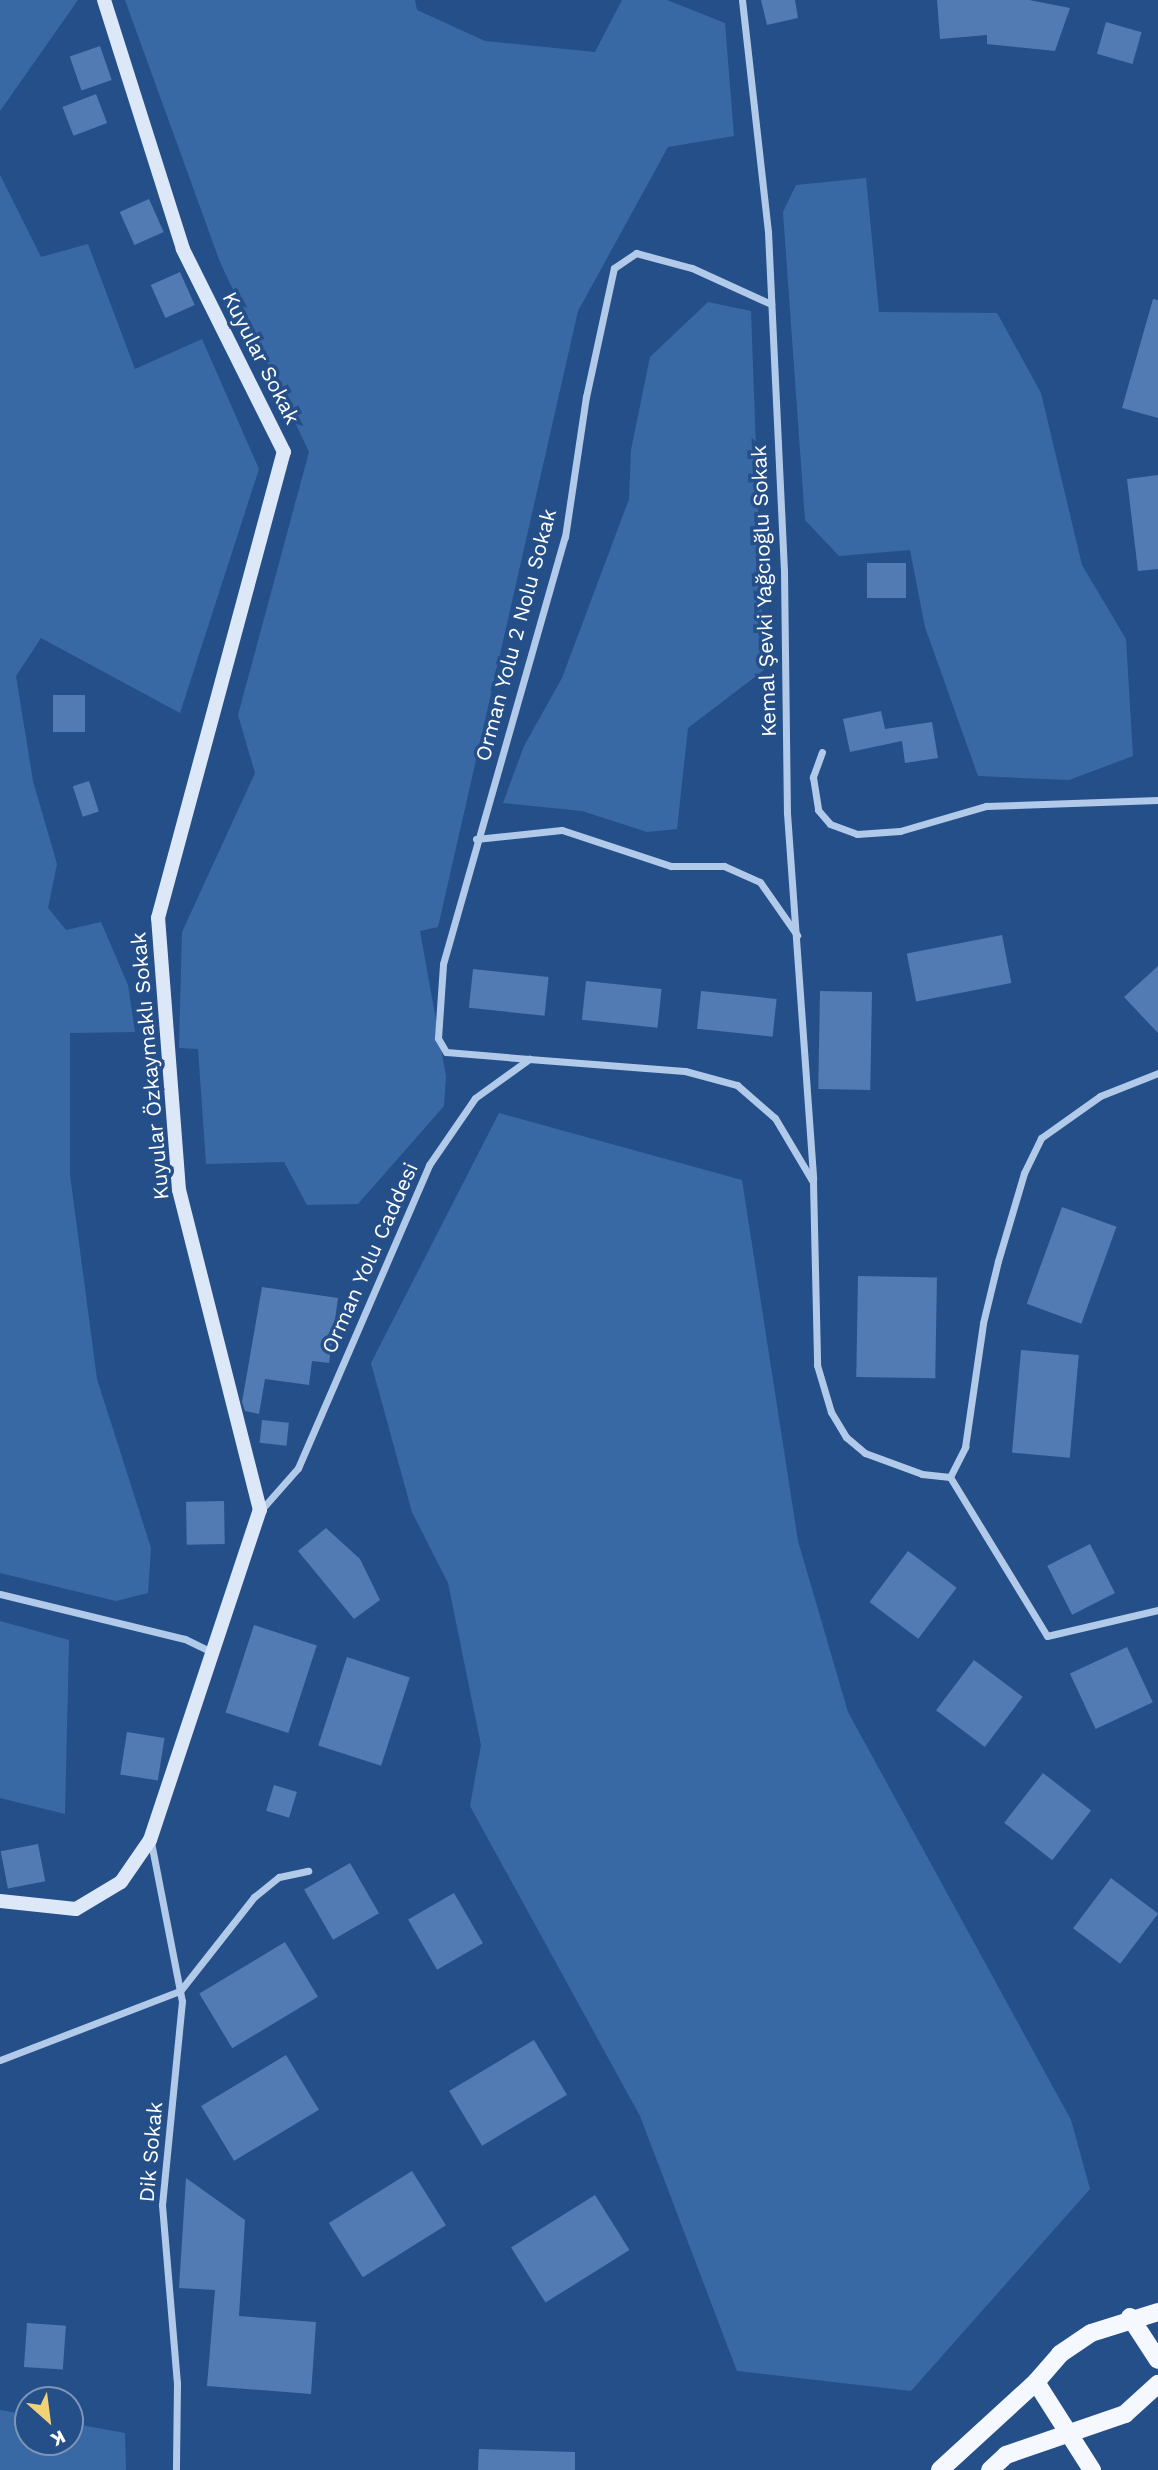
<!DOCTYPE html>
<html>
<head>
<meta charset="utf-8">
<style>
	body { margin:0 }
	#map { position:relative; width:1158px; height:2470px; overflow:hidden; background:#254f89; font-family:"Work Sans",sans-serif }
	div>[style] { position:absolute }
	.green>* { inset:0; background:#3969a5 }
	.building>* { inset:0; background:#517bb2; transform-origin:0 0 }
	.street>* { height:7px; margin:-3.5px; padding:0 3.5px; transform-origin:3.5px; border-radius:3.5px; background:#b2cae9 }
	.secondary>* { height:14px; margin:-7px; padding:0 7px; transform-origin:7px; border-radius:7px; background:#dce8f8 }
	.primary>* { height:18px; margin:-9px; padding:0 9px; transform-origin:9px; border-radius:9px; background:#f5f8fe }
	span { translate:-50% -50%; white-space:nowrap; text-align:center; line-height:1.15; -webkit-text-stroke:7px #254f89; paint-order:stroke }
	.street-label { font-size:21px; color:#fff }
	.north { position:absolute; left:14px; top:2386px; width:70px; height:70px; box-sizing:border-box; background:#254f89; border:2px solid #7c95b8; border-radius:50%; rotate:152deg; font-size:19px; font-weight:700; line-height:28px; text-align:center; color:#fff }
	.north::after { content:''; display:block; margin:auto; width:24px; height:32px; background:#f3d176; clip-path:polygon(50% 0,100% 100%,50% 72%,0 100%) }
</style>
</head>
<body>
<div id="map">
	<div class="green">
		<i style="clip-path:polygon(0 0,78px 0,0 111px)"></i>
		<i style="clip-path:polygon(125px 0,415px 0,417px 10px,485px 41px,595px 52px,622px 0,667px 0,725px 23px,734px 136px,668px 147px,578px 311px,438px 927px,420px 931px,446px 1076px,444px 1106px,358px 1204px,307px 1205px,284px 1162px,206px 1164px,198px 1049px,179px 1048px,182px 932px,255px 773px,238px 715px,309px 452px,220px 262px)"></i>
		<i style="clip-path:polygon(0 175px,41px 257px,88px 244px,135px 369px,202px 339px,259px 469px,180px 713px,41px 638px,16px 676px,33px 781px,57px 864px,48px 908px,66px 930px,101px 922px,128px 985px,135px 1032px,70px 1033px,70px 1175px,97px 1379px,151px 1548px,148px 1593px,116px 1601px,0 1573px)"></i>
		<i style="clip-path:polygon(866px 178px,879px 312px,997px 313px,1041px 393px,1082px 565px,1126px 639px,1133px 756px,1069px 780px,978px 776px,925px 627px,910px 550px,839px 556px,805px 520px,783px 212px,796px 185px)"></i>
		<i style="clip-path:polygon(708px 302px,751px 311px,764px 670px,688px 728px,677px 829px,647px 832px,582px 811px,503px 803px,524px 746px,562px 678px,629px 499px,631px 450px,650px 357px)"></i>
		<i style="clip-path:polygon(499px 1113px,742px 1180px,798px 1541px,848px 1712px,1071px 2120px,1090px 2189px,911px 2391px,737px 2371px,640px 2116px,470px 1806px,481px 1745px,448px 1583px,412px 1512px,371px 1363px)"></i>
		<i style="clip-path:polygon(0 1621px,69px 1640px,65px 1814px,0 1798px)"></i>
		<i style="clip-path:polygon(0 2410px,28px 2415px,28px 2442px,70px 2442px,70px 2423px,125px 2433px,126px 2470px,0 2470px)"></i>
	</div>
	<div class="building">
		<i style="clip-path:polygon(761px 0,795px 0,798px 18px,767px 25px)"></i>
		<i style="clip-path:polygon(937px 0,1029px 0,1070px 8px,1055px 51px,987px 44px,987px 35px,940px 39px)"></i>
		<i style="left:1106px;top:22px;width:37px;height:33px;rotate:16deg"></i>
		<i style="left:100px;top:46px;width:36px;height:32px;rotate:71deg"></i>
		<i style="left:96px;top:94px;width:31px;height:36px;rotate:69deg"></i>
		<i style="left:149px;top:199px;width:36px;height:32px;rotate:66deg"></i>
		<i style="left:180px;top:272px;width:36px;height:32px;rotate:66deg"></i>
		<i style="clip-path:polygon(1153px 299px,1158px 300px,1158px 418px,1122px 408px)"></i>
		<i style="clip-path:polygon(1158px 475px,1158px 569px,1138px 571px,1127px 479px)"></i>
		<i style="left:867px;top:563px;width:39px;height:35px"></i>
		<i style="left:85px;top:695px;width:37px;height:32px;rotate:90deg"></i>
		<i style="clip-path:polygon(881px 711px,885px 729px,932px 722px,938px 758px,905px 763px,902px 741px,850px 752px,843px 719px)"></i>
		<i style="left:89px;top:781px;width:32px;height:17px;rotate:72deg"></i>
		<i style="left:1002px;top:935px;width:49px;height:97px;rotate:79deg"></i>
		<i style="clip-path:polygon(1158px 966px,1158px 1033px,1124px 997px)"></i>
		<i style="left:473px;top:969px;width:76px;height:39px;rotate:6deg"></i>
		<i style="left:586px;top:981px;width:76px;height:39px;rotate:6deg"></i>
		<i style="left:701px;top:991px;width:76px;height:38px;rotate:6deg"></i>
		<i style="left:820px;top:991px;width:52px;height:98px;rotate:1deg"></i>
		<i style="left:1062px;top:1207px;width:58px;height:103px;rotate:20deg"></i>
		<i style="left:858px;top:1276px;width:79px;height:101px;rotate:1deg"></i>
		<i style="clip-path:polygon(262px 1287px,338px 1298px,329px 1363px,312px 1361px,309px 1385px,265px 1379px,259px 1414px,245px 1411px,242px 1402px)"></i>
		<i style="left:1021px;top:1350px;width:58px;height:103px;rotate:5deg"></i>
		<i style="left:262px;top:1420px;width:27px;height:23px;rotate:6deg"></i>
		<i style="left:224px;top:1501px;width:43px;height:38px;rotate:89deg"></i>
		<i style="clip-path:polygon(326px 1528px,360px 1559px,380px 1600px,354px 1619px,298px 1551px)"></i>
		<i style="left:1090px;top:1544px;width:55px;height:48px;rotate:63deg"></i>
		<i style="left:908px;top:1551px;width:61px;height:64px;rotate:37deg"></i>
		<i style="left:254px;top:1625px;width:66px;height:92px;rotate:18deg"></i>
		<i style="left:1127px;top:1647px;width:61px;height:63px;rotate:65deg"></i>
		<i style="left:347px;top:1657px;width:66px;height:93px;rotate:18deg"></i>
		<i style="left:974px;top:1660px;width:61px;height:63px;rotate:37deg"></i>
		<i style="left:127px;top:1732px;width:38px;height:43px;rotate:9deg"></i>
		<i style="left:1043px;top:1773px;width:61px;height:63px;rotate:38deg"></i>
		<i style="left:274px;top:1785px;width:24px;height:27px;rotate:17deg"></i>
		<i style="left:38px;top:1844px;width:38px;height:38px;rotate:79deg"></i>
		<i style="left:350px;top:1863px;width:58px;height:53px;rotate:60deg"></i>
		<i style="left:1111px;top:1878px;width:59px;height:63px;rotate:37deg"></i>
		<i style="left:454px;top:1893px;width:58px;height:53px;rotate:60deg"></i>
		<i style="left:285px;top:1942px;width:64px;height:100px;rotate:59deg"></i>
		<i style="left:534px;top:2040px;width:64px;height:99px;rotate:59deg"></i>
		<i style="left:286px;top:2055px;width:64px;height:99px;rotate:59deg"></i>
		<i style="left:412px;top:2171px;width:64px;height:98px;rotate:58deg"></i>
		<i style="clip-path:polygon(186px 2178px,245px 2220px,239px 2316px,316px 2322px,311px 2394px,207px 2386px,215px 2290px,179px 2288px)"></i>
		<i style="left:595px;top:2195px;width:65px;height:99px;rotate:58deg"></i>
		<i style="left:27px;top:2323px;width:39px;height:44px;rotate:4deg"></i>
		<i style="clip-path:polygon(479px 2449px,575px 2452px,575px 2470px,478px 2470px)"></i>
	</div>
	<div class="street">
		<i style="left:742px;top:0;width:233px;rotate:83.6deg"></i>
		<i style="left:768px;top:232px;width:339px;rotate:87.3deg"></i>
		<i style="left:784px;top:571px;width:242px;rotate:89.3deg"></i>
		<i style="left:787px;top:813px;width:367px;rotate:85.9deg"></i>
		<i style="left:822px;top:752px;width:27px;rotate:110deg"></i>
		<i style="left:813px;top:777px;width:33px;rotate:81deg"></i>
		<i style="left:818px;top:810px;width:18px;rotate:49deg"></i>
		<i style="left:830px;top:824px;width:29px;rotate:20deg"></i>
		<i style="left:857px;top:834px;width:43px;rotate:-4deg"></i>
		<i style="left:900px;top:831px;width:90px;rotate:-16.2deg"></i>
		<i style="left:986px;top:806px;width:172px;rotate:-2deg"></i>
		<i style="left:476px;top:839px;width:86px;rotate:-6deg"></i>
		<i style="left:562px;top:830px;width:115px;rotate:18.3deg"></i>
		<i style="left:671px;top:866px;width:53px"></i>
		<i style="left:724px;top:866px;width:39px;rotate:24deg"></i>
		<i style="left:760px;top:882px;width:65px;rotate:55.1deg"></i>
		<i style="left:529px;top:1059px;width:83px;rotate:-175.2deg"></i>
		<i style="left:446px;top:1052px;width:16px;rotate:-120deg"></i>
		<i style="left:438px;top:1038px;width:74px;rotate:-86.1deg"></i>
		<i style="left:443px;top:964px;width:444px;rotate:-74.1deg"></i>
		<i style="left:565px;top:537px;width:142px;rotate:-81.5deg"></i>
		<i style="left:586px;top:397px;width:132px;rotate:-77.8deg"></i>
		<i style="left:614px;top:268px;width:27px;rotate:-34deg"></i>
		<i style="left:636px;top:253px;width:58px;rotate:15deg"></i>
		<i style="left:692px;top:268px;width:87px;rotate:24.5deg"></i>
		<i style="left:950px;top:1477px;width:34px;rotate:-63deg"></i>
		<i style="left:965px;top:1447px;width:125px;rotate:-81.7deg"></i>
		<i style="left:983px;top:1323px;width:64px;rotate:-76.4deg"></i>
		<i style="left:998px;top:1261px;width:92px;rotate:-73.5deg"></i>
		<i style="left:1024px;top:1173px;width:39px;rotate:-64deg"></i>
		<i style="left:1041px;top:1138px;width:72px;rotate:-35.4deg"></i>
		<i style="left:1100px;top:1096px;width:62px;rotate:-21.6deg"></i>
		<i style="left:950px;top:1477px;width:186px;rotate:58.6deg"></i>
		<i style="left:1047px;top:1636px;width:114px;rotate:-13.2deg"></i>
		<i style="left:261px;top:1510px;width:56px;rotate:-48.6deg"></i>
		<i style="left:298px;top:1468px;width:330px;rotate:-66.6deg"></i>
		<i style="left:429px;top:1165px;width:81px;rotate:-55.5deg"></i>
		<i style="left:475px;top:1098px;width:67px;rotate:-35.8deg"></i>
		<i style="left:529px;top:1059px;width:156px;rotate:4.4deg"></i>
		<i style="left:685px;top:1071px;width:54px;rotate:15.1deg"></i>
		<i style="left:737px;top:1085px;width:50px;rotate:41deg"></i>
		<i style="left:775px;top:1118px;width:74px;rotate:59.3deg"></i>
		<i style="left:813px;top:1182px;width:183px;rotate:88.7deg"></i>
		<i style="left:817px;top:1365px;width:49px;rotate:73.4deg"></i>
		<i style="left:831px;top:1412px;width:29px;rotate:59deg"></i>
		<i style="left:846px;top:1437px;width:25px;rotate:40deg"></i>
		<i style="left:865px;top:1453px;width:61px;rotate:20.2deg"></i>
		<i style="left:922px;top:1474px;width:28px;rotate:6deg"></i>
		<i style="left:0;top:1594px;width:190px;rotate:13.7deg"></i>
		<i style="left:185px;top:1639px;width:30px;rotate:26deg"></i>
		<i style="left:151px;top:1842px;width:162px;rotate:79deg"></i>
		<i style="left:182px;top:2001px;width:205px;rotate:95.6deg"></i>
		<i style="left:162px;top:2205px;width:179px;rotate:85.2deg"></i>
		<i style="left:177px;top:2383px;width:87px;rotate:90.7deg"></i>
		<i style="left:0;top:2060px;width:193px;rotate:-21deg"></i>
		<i style="left:180px;top:1991px;width:120px;rotate:-51.8deg"></i>
		<i style="left:254px;top:1897px;width:32px;rotate:-39deg"></i>
		<i style="left:279px;top:1877px;width:30px;rotate:-12deg"></i>
	</div>
	<div class="secondary">
		<i style="left:0;top:1901px;width:76px;rotate:6deg"></i>
		<i style="left:76px;top:1909px;width:52px;rotate:-31deg"></i>
		<i style="left:121px;top:1882px;width:51px;rotate:-55.4deg"></i>
		<i style="left:150px;top:1840px;width:348px;rotate:-71.6deg"></i>
		<i style="left:260px;top:1510px;width:330px;rotate:-104.2deg"></i>
		<i style="left:179px;top:1190px;width:273px;rotate:-94.4deg"></i>
		<i style="left:158px;top:918px;width:483px;rotate:-74.9deg"></i>
		<i style="left:284px;top:452px;width:227px;rotate:-116.5deg"></i>
		<i style="left:183px;top:249px;width:261px;rotate:-107.6deg"></i>
	</div>
	<div class="primary">
		<i style="left:1130px;top:2317px;width:51px;rotate:56.9deg"></i>
		<i style="left:940px;top:2470px;width:130px;rotate:-42.5deg"></i>
		<i style="left:990px;top:2470px;width:22px;rotate:-43deg"></i>
		<i style="left:1006px;top:2455px;width:126px;rotate:-19deg"></i>
		<i style="left:1125px;top:2414px;width:45px;rotate:-42.3deg"></i>
		<i style="left:1092px;top:2470px;width:104px;rotate:-122.5deg"></i>
		<i style="left:1036px;top:2382px;width:37px;rotate:-49deg"></i>
		<i style="left:1060px;top:2354px;width:37px;rotate:-34deg"></i>
		<i style="left:1091px;top:2333px;width:70px;rotate:-17.4deg"></i>
	</div>
	<div class="street-label">
		<span style="left:261px;top:358px;rotate:63deg">Kuyular Sokak</span>
		<span style="left:764px;top:591px;rotate:-92deg">Kemal Şevki Yağcıoğlu Sokak</span>
		<span style="left:516px;top:635px;rotate:-75deg">Orman Yolu 2 Nolu Sokak</span>
		<span style="left:150px;top:1066px;rotate:-95deg">Kuyular Özkaymaklı Sokak</span>
		<span style="left:370px;top:1258px;rotate:-66deg">Orman Yolu Caddesi</span>
		<span style="left:151px;top:2152px;rotate:-85deg">Dik Sokak</span>
	</div>
	<div class="north">K</div>
</div>
</body>
</html>
